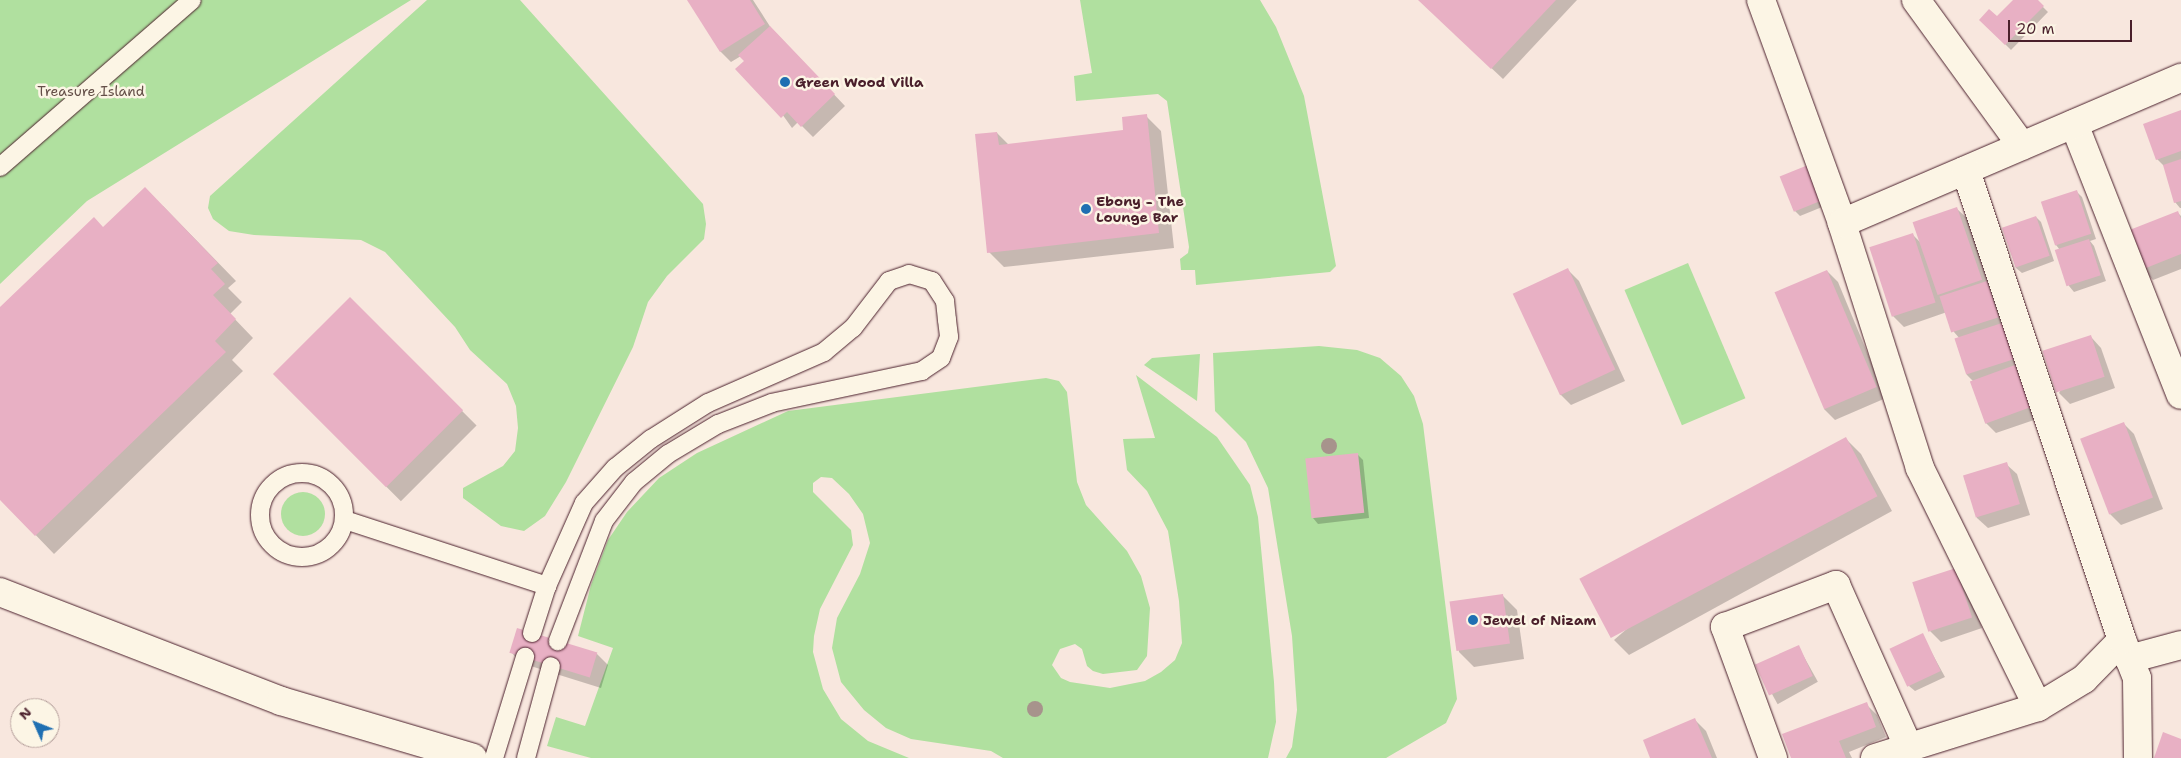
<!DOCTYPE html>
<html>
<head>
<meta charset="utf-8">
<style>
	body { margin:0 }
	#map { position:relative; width:2181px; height:758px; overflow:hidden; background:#f8e7de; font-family:"Shantell Sans",sans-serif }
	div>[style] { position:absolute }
	.green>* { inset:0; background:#b0e09f; transform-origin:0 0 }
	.round { border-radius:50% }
	.shadow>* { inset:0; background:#0003; transform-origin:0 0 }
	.building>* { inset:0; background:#e8b0c4; transform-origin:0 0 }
	.roads { filter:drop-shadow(0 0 1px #4a1f2b) drop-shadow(0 0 1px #4a1f2b) }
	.lane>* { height:18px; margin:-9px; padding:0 9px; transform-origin:9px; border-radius:9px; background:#fcf5e5 }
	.lane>.ring { margin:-9px; padding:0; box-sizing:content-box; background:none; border:18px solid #fcf5e5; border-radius:50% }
	.street>* { height:28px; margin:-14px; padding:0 14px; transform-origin:14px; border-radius:14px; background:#fcf5e5 }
	.secondary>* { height:28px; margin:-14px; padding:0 14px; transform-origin:14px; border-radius:14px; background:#fcf5e5 }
	.trees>* { width:16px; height:16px; margin:-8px; border-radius:50%; background:#a7938c }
	.dots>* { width:14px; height:14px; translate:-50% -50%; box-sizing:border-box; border:2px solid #fcf5e5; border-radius:50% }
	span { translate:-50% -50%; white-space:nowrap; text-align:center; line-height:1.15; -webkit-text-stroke:5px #fcf5e5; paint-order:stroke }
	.poi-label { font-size:14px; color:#4a1f2b; font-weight:700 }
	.left { translate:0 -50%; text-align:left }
	.park-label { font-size:14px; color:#644f48 }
	.north { position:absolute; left:10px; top:698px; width:50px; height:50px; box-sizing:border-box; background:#fcf5e5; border:1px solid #b59f9b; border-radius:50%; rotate:314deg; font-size:14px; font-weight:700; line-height:20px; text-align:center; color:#4a1f2b }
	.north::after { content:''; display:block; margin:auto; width:18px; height:22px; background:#1f6fb2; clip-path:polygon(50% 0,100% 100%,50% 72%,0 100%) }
	.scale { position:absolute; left:2008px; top:20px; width:124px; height:22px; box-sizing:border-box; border:2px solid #4a1f2b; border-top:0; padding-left:6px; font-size:15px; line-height:18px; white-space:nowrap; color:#4a1f2b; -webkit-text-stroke:4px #fcf5e5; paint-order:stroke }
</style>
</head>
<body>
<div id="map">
	<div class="green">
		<i style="clip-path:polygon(0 0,411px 0,87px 201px,0 284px)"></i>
		<i style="clip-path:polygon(427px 0,520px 0,703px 204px,706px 224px,704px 239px,667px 276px,648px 302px,633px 347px,566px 482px,545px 516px,524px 531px,501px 526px,463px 498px,463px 488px,503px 466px,515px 451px,518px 428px,516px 406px,507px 384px,470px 350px,455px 327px,385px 252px,361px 240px,254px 235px,229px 231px,213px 219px,208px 208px,210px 196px)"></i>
		<i style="clip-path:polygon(1080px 0,1260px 0,1276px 27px,1304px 96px,1336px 266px,1330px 272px,1196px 285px,1195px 270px,1181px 270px,1180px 259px,1188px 253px,1189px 247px,1167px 101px,1158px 94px,1076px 101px,1074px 76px,1092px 73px)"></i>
		<i style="left:1688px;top:263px;width:147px;height:69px;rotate:67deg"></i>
		<i style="clip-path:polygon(1319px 346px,1357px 350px,1380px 358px,1401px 376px,1414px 396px,1423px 424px,1457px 699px,1446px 723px,1386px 758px,1286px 758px,1292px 747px,1297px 710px,1292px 636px,1268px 488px,1246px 442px,1215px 411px,1213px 353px)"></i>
		<i style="clip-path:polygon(1200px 354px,1197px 401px,1144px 365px,1152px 358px)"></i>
		<i style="clip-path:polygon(1136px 375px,1217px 437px,1250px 485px,1258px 517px,1274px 682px,1276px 722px,1268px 758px,1003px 758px,991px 751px,911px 739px,886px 728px,864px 710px,841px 682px,832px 648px,837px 618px,860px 574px,870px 543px,863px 514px,849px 494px,832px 478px,821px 477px,813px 483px,813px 492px,851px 530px,853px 545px,820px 609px,814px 636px,813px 652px,823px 689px,841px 719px,868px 741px,909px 758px,591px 758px,547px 746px,556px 717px,585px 726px,613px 648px,578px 636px,591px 585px,608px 540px,627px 512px,659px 478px,697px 453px,788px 411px,1046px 378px,1059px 381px,1067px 392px,1077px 482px,1086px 505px,1127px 551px,1141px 576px,1150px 608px,1147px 656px,1137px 670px,1103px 674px,1093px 671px,1087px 666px,1082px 649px,1075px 644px,1060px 649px,1052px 665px,1061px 678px,1070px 682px,1110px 688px,1145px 681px,1161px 672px,1175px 660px,1182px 643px,1179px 601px,1168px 531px,1147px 491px,1127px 470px,1123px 439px,1155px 438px)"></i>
		<i class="round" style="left:281px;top:492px;width:44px;height:44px"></i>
	</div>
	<div class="shadow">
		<i style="clip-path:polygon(689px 0,753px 0,771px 28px,845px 106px,813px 137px,798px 122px,792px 128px,741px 56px,731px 62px,720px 51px)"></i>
		<i style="clip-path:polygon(1419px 0,1577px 0,1503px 79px)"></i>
		<i style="clip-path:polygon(2015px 0,2036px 0,2048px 12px,2011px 50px,1981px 20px,1997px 18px)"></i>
		<i style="clip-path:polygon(2181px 112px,2181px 208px,2180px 208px,2175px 202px,2165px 167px,2157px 159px)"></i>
		<i style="clip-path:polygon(1146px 116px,1161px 131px,1174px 248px,1004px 267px,989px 252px,997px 133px,1009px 145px,1125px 132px)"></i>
		<i style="clip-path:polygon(1782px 178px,1832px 203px,1800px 216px,1795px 211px)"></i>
		<i style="clip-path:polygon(2077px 192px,2082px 197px,2096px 239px,2090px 241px,2094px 246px,2106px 281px,2074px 292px,2069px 286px,2060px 250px,2056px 245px)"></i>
		<i style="clip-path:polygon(163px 206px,236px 281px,228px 288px,242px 302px,230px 314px,253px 338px,232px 360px,243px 371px,54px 554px,0 498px,0 309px,103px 228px)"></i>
		<i style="clip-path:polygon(1957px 209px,1968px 219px,2004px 323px,2001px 324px,2007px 330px,2019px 365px,2015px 366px,2026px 377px,2040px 418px,1996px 433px,1985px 422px,1973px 381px,1967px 375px,1956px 340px,1960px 339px,1954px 332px,1947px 312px,1904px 327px,1893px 316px,1912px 234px,1921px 243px)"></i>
		<i style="clip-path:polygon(2177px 212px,2181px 216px,2181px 269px,2153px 280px,2142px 269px)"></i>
		<i style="clip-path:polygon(2036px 217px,2041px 222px,2054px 261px,2022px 273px,2016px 268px,2003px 229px)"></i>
		<i style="clip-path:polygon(1568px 270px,1579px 281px,1625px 381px,1571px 405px,1560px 394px)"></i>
		<i style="clip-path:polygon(1827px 271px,1838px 282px,1886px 398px,1835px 420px,1824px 409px)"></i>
		<i style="left:350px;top:299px;width:179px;height:107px;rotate:45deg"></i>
		<i style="clip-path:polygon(2091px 337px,2101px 348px,2115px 388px,2070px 404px,2059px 393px)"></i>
		<i style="clip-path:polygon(2123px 423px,2134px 434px,2163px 509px,2121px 525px,2110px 514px)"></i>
		<i style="clip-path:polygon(1846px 439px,1861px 454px,1892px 511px,1629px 655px,1614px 640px)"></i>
		<i style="clip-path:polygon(1357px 454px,1363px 460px,1369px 518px,1318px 524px,1313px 518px)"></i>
		<i style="clip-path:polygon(2006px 464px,2017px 474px,2030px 515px,1988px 528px,1977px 518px,1964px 477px)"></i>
		<i style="clip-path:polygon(1956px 569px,1967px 580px,1982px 628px,1941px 642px,1930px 631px)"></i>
		<i style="clip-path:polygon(1502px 595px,1517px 610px,1524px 659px,1474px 667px,1459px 652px,1452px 604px)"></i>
		<i style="clip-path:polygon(518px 629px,597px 654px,608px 665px,601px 688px,521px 663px,511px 652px)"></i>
		<i style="clip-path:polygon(1922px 635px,1945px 677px,1915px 691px,1909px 686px)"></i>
		<i style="left:1798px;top:646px;width:41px;height:46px;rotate:61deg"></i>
		<i style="clip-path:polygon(1866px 704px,1877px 715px,1886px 737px,1849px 752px,1852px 758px,1792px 758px)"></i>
		<i style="clip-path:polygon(1695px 720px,1706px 731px,1717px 758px,1651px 758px)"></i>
	</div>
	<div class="building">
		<i style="clip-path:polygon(687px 0,750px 0,765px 24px,720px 52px)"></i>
		<i style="clip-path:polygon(1418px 0,1556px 0,1491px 69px)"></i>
		<i style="clip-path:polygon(2013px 0,2038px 0,2044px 6px,2005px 45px,1979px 20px,1989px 9px,1997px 16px)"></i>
		<i style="clip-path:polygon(770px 26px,835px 94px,801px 127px,787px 112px,781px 118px,735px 69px,744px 61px,738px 55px)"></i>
		<i style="clip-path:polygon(2181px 110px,2181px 151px,2156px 160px,2143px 124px)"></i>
		<i style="clip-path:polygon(1147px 114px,1159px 233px,987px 253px,975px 134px,997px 132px,999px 145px,1123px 130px,1122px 117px)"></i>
		<i style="clip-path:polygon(2181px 159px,2181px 201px,2174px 203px,2163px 165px)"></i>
		<i style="left:1813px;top:163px;width:38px;height:36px;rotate:68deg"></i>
		<i style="clip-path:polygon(145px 187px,218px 263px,211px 269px,225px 284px,213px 295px,236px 319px,215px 341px,226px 352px,35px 536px,0 500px,0 307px,94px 217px,103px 227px)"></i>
		<i style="left:2077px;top:190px;width:46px;height:38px;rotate:72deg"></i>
		<i style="left:1957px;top:207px;width:77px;height:47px;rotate:71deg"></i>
		<i style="clip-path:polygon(2178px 211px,2181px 219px,2181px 254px,2141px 270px,2127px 231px)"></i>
		<i style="left:2036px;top:216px;width:42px;height:36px;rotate:71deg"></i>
		<i style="left:1913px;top:233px;width:73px;height:46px;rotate:72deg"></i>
		<i style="left:2089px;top:239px;width:38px;height:36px;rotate:72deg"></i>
		<i style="left:1568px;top:268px;width:112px;height:61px;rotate:65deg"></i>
		<i style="left:1827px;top:270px;width:127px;height:57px;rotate:67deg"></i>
		<i style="left:1987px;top:281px;width:38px;height:50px;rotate:72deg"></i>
		<i style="left:350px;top:297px;width:160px;height:109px;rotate:45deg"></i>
		<i style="left:2002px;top:323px;width:38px;height:50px;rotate:72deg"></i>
		<i style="left:2091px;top:335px;width:44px;height:51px;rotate:72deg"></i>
		<i style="left:2015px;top:365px;width:45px;height:48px;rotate:70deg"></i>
		<i style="left:2124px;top:422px;width:81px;height:47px;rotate:69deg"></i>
		<i style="left:1846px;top:437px;width:67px;height:302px;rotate:62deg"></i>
		<i style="left:1358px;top:453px;width:60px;height:53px;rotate:84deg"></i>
		<i style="left:2007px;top:462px;width:44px;height:46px;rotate:73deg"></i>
		<i style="left:1956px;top:568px;width:52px;height:46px;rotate:72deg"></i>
		<i style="left:1503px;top:594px;width:50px;height:54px;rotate:82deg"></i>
		<i style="left:517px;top:628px;width:84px;height:26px;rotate:17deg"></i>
		<i style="left:1923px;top:633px;width:42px;height:37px;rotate:65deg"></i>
		<i style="left:1799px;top:645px;width:34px;height:48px;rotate:66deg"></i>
		<i style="clip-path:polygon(1867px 702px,1876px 727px,1839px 741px,1846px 758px,1791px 758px,1782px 734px)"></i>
		<i style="clip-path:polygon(1695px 718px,1712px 758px,1650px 758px,1643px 740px)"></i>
		<i style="clip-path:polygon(2163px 732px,2181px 739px,2181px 758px,2154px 758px)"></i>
	</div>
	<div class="roads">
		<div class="lane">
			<i style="left:0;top:167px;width:254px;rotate:-41deg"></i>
			<i class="ring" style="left:260px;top:473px;width:66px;height:66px"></i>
			<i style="left:345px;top:520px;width:213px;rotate:18.1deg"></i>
			<i style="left:532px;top:633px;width:49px;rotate:-72.3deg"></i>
			<i style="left:547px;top:586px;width:91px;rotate:-66deg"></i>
			<i style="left:584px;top:503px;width:47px;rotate:-48.5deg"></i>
			<i style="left:615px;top:468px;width:46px;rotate:-38.9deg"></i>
			<i style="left:651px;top:439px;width:67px;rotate:-32.3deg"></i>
			<i style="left:708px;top:403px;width:127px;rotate:-23.7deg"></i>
			<i style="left:824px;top:352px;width:38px;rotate:-40deg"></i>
			<i style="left:853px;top:328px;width:59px;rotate:-52.5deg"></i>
			<i style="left:889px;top:281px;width:21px;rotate:-19deg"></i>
			<i style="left:909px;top:274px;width:24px;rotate:17deg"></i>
			<i style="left:932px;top:281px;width:24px;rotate:57deg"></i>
			<i style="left:945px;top:301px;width:19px;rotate:84deg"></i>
			<i style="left:947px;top:320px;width:17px;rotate:83deg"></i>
			<i style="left:949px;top:337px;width:22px;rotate:111deg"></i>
			<i style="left:941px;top:358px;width:23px;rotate:146deg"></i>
			<i style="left:922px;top:371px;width:153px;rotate:168deg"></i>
			<i style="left:772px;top:403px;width:58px;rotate:158.7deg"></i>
			<i style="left:718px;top:424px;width:58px;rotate:149deg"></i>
			<i style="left:668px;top:454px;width:44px;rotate:140.5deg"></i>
			<i style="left:634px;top:482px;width:49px;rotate:127.6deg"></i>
			<i style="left:604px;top:521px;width:129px;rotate:111deg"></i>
			<i style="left:494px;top:758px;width:106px;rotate:-72.9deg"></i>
			<i style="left:526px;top:758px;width:95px;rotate:-74.8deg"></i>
		</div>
		<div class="street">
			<i style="left:1761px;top:0;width:237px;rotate:70deg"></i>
			<i style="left:1916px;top:0;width:180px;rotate:54deg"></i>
			<i style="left:2074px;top:124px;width:291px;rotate:68.5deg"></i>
			<i style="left:2122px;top:640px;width:41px;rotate:68.5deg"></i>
			<i style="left:2137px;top:678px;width:80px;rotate:89.3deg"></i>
			<i style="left:2129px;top:659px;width:54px;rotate:-15.1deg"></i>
			<i style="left:2038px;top:707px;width:267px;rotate:-116.3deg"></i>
			<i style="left:1920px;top:468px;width:257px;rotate:-107.7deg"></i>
			<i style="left:1842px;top:223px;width:369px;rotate:-23.2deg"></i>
			<i style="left:1773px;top:758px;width:140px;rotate:-110.1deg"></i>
			<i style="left:1725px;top:627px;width:119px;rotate:-20.7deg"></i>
			<i style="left:1836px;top:585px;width:176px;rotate:65.9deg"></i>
			<i style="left:1875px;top:758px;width:171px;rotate:-17.4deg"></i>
			<i style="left:2038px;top:707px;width:54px;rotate:-31.3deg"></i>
			<i style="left:2084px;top:679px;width:54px;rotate:-45.7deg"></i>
			<i style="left:2122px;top:640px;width:495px;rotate:-108.4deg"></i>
		</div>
		<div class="secondary">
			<i style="left:0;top:592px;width:301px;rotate:21.2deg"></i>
			<i style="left:281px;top:701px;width:200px;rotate:16.5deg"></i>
		</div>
	</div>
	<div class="trees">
		<i style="left:1329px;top:446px"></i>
		<i style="left:1035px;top:709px"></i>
	</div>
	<div class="dots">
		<i style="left:785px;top:82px;background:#1f6fb2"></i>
		<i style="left:1086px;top:209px;background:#1f6fb2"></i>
		<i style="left:1473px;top:620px;background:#1f6fb2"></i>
	</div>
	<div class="poi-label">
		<span class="left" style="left:795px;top:82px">Green Wood Villa</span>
		<span class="left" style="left:1096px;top:209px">Ebony - The<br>Lounge Bar</span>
		<span class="left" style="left:1483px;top:620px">Jewel of Nizam</span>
	</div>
	<div class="park-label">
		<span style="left:91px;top:91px">Treasure Island</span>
	</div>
	<div class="north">N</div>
	<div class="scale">20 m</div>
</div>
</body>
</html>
